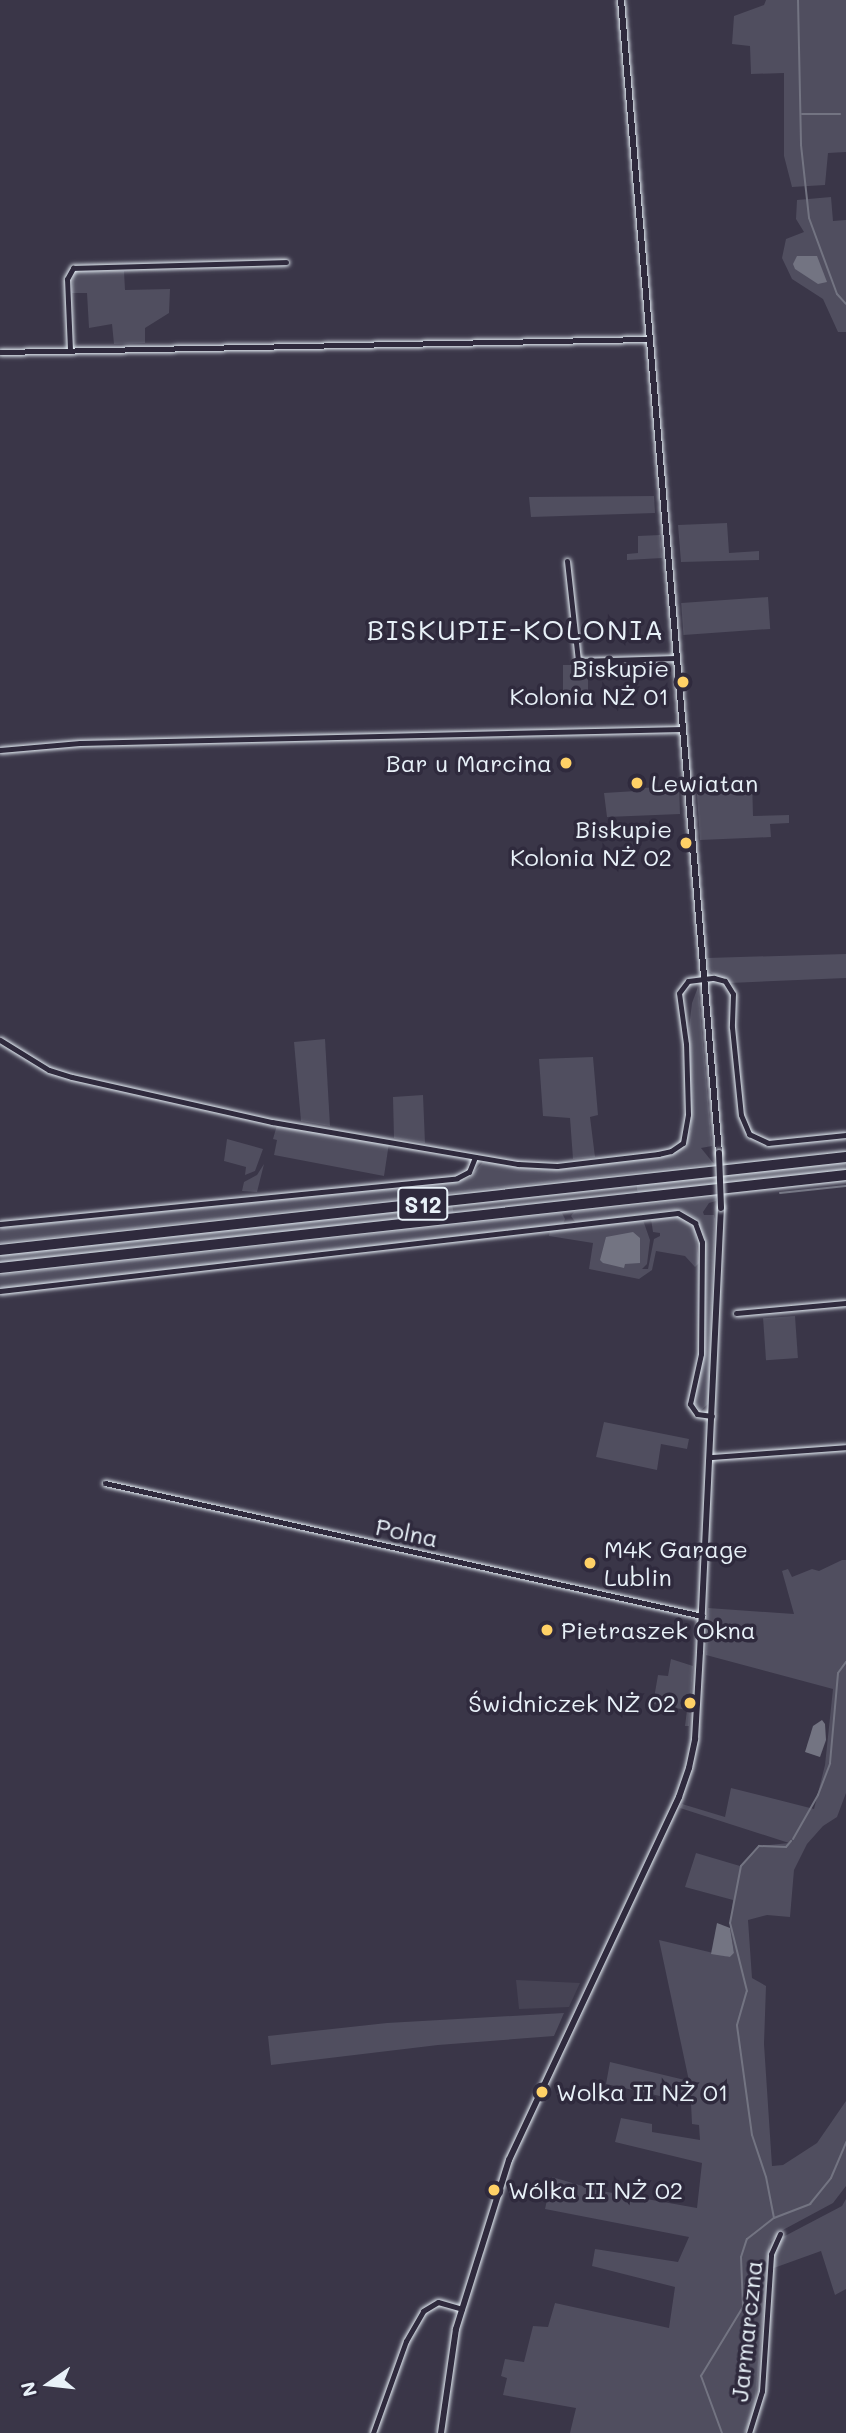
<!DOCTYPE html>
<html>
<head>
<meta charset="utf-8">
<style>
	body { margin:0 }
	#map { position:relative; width:846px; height:2433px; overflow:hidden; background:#3a3648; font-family:Mali,sans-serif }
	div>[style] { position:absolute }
	.built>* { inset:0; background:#464354 }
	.green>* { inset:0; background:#504e5f; transform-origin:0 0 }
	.water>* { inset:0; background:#737482 }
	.stream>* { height:2px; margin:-1px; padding:0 1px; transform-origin:1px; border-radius:1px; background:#737482 }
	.roads { filter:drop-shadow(0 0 2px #e8f1f8) drop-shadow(0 0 2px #e8f1f8) }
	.minor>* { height:5px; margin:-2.5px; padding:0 2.5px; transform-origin:2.5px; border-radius:2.5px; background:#2f2a3d }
	.tertiary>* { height:6px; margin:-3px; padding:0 3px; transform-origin:3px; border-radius:3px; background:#2f2a3d }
	.motorway>* { height:10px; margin:-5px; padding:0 5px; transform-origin:5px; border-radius:5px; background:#2f2a3d }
	.bridges { filter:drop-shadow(0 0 2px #e8f1f8) drop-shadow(0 0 2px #e8f1f8) }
	.tertiary-bridge>* { height:6px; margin:-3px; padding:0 3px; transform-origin:3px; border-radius:3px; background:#2f2a3d }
	.dots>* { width:19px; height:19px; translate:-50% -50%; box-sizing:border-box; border:4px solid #2f2a3d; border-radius:50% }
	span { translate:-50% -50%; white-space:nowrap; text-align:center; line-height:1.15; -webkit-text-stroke:7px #2f2a3d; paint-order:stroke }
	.shield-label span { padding:2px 5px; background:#2f2a3d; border:2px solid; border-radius:5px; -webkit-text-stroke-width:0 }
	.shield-label { font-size:23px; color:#e8f1f8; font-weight:700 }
	.poi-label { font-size:24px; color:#e8f1f8 }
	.right { translate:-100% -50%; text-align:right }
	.left { translate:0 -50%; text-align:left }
	.street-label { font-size:24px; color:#e8f1f8 }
	.quarter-label { font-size:28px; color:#e8f1f8; letter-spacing:2px }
	.north { position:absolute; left:14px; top:2349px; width:70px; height:70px; -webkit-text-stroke:5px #2f2a3d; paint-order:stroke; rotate:256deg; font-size:19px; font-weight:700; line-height:28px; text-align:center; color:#e8f1f8 }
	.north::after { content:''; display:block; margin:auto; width:24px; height:32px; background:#e8f1f8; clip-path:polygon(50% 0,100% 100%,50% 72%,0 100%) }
</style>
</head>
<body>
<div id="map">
	<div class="built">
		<i style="clip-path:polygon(516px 1980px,580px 1983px,569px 2007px,519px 2009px)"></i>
	</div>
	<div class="green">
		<i style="clip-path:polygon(766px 0,846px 0,846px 152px,828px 153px,825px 185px,792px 187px,784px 156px,784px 73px,751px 74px,750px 46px,732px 44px,734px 16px,764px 5px)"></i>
		<i style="clip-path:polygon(831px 197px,833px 221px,846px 220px,846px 332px,838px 332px,823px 299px,792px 279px,782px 258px,786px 239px,804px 232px,796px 219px,797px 200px)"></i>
		<i style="clip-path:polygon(73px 271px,124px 271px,125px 290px,170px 289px,169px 313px,145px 328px,145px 343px,114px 344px,112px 324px,89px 328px,87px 293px,72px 293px)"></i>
		<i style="clip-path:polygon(654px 496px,655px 513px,531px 517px,529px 497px)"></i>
		<i style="clip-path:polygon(727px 523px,729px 553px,759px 551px,759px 560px,681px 562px,678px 525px)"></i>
		<i style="clip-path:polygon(660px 535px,662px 558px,627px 560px,627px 554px,638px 553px,638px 536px)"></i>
		<i style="left:768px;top:597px;width:32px;height:87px;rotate:86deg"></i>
		<i style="left:563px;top:665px;width:25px;height:29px"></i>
		<i style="clip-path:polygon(752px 778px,753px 816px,789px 815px,789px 823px,770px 824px,771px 837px,700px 840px,696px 780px)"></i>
		<i style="clip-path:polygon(679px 787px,680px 814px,607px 817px,604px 793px,636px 791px,636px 788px)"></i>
		<i style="clip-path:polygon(846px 954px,846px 978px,730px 983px,708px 971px,707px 958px)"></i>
		<i style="clip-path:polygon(698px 987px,712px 1146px,701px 1148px,714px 1164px,0 1243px,0 1228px,454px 1181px,469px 1178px,483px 1162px,554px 1170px,671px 1155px,683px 1147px,691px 1129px,689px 1028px,692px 1003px)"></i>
		<i style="clip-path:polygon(325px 1039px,330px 1126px,301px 1121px,294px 1042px)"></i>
		<i style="clip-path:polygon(593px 1057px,598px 1115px,590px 1117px,595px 1157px,573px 1159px,570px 1118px,543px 1116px,539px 1059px)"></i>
		<i style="clip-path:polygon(423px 1095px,425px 1143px,394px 1138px,393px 1097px)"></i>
		<i style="clip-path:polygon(277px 1125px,389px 1143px,384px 1176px,274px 1155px,277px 1140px,273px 1139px)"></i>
		<i style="clip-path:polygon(227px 1139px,263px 1149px,255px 1171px,245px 1175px,246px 1167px,224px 1161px)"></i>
		<i style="clip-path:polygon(846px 1162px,846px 1172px,639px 1194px,637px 1190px,637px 1184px)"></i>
		<i style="clip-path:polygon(264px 1164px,257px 1192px,242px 1191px,244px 1182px,257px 1175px)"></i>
		<i style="clip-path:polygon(716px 1197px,716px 1201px,709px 1203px,703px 1212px,704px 1215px,714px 1215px,715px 1219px,708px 1404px,700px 1411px,693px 1400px,703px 1355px,705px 1239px,697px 1219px,681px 1210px,671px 1210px,576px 1223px,571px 1216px,574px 1212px)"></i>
		<i style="clip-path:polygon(452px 1205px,454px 1214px,0 1265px,0 1254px)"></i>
		<i style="clip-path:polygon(562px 1213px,565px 1219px,563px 1224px,0 1289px,0 1275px)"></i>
		<i style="clip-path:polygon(674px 1216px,681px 1217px,695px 1229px,699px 1263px,695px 1267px,685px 1256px,656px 1251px,652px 1270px,639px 1279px,589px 1269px,593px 1243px,549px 1236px,550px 1231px,643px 1220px,650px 1240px,647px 1264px,642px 1269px,648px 1269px,654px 1239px,660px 1236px,660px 1233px,653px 1232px,651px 1219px)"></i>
		<i style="left:795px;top:1316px;width:42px;height:32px;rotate:86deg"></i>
		<i style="clip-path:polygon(604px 1422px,689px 1439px,687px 1449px,661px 1444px,657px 1470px,596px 1457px)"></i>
		<i style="clip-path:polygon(842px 1560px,846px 1560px,846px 1793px,837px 1817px,823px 1826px,807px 1844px,794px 1870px,790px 1917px,767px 1915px,748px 1920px,752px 1978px,766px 1986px,764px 2044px,772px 2166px,783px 2165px,817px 2143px,846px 2101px,846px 2186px,833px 2203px,781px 2231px,770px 2242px,755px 2408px,745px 2433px,570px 2433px,576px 2408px,503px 2395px,507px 2378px,501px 2376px,505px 2359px,524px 2362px,533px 2326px,548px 2327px,555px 2303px,669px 2328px,675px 2287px,592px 2266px,595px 2249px,678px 2262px,689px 2237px,545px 2209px,552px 2177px,596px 2190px,697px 2208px,702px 2163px,615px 2142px,621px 2118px,652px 2124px,652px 2132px,700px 2140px,699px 2125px,692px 2124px,691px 2103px,606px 2084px,610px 2062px,689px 2081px,659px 1940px,730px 1957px,734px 1953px,730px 1928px,733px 1900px,685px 1887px,696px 1853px,740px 1866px,759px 1846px,789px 1843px,680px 1808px,682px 1804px,725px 1817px,731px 1788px,814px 1809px,825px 1765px,833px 1689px,706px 1655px,708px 1608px,794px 1614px,782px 1571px,788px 1569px,792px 1577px,812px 1569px,819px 1571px)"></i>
		<i style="clip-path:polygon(671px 1659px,693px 1666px,689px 1726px,685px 1726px,687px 1710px,653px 1704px,658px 1675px,668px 1676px)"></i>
		<i style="clip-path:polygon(564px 2013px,554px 2036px,438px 2045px,271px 2065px,268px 2036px,387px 2023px)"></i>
		<i style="clip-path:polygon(846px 2199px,846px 2289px,835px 2295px,821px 2251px,771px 2269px,775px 2249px,783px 2237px,842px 2206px)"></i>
	</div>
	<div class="water">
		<i style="clip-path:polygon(797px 256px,817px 256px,827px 282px,818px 284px,795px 269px,793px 264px)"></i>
		<i style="clip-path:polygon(633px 1232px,640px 1238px,640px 1263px,625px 1264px,624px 1268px,603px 1263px,600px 1260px,606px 1237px)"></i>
		<i style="clip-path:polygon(822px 1720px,825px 1724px,826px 1740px,820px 1757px,805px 1752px,813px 1726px)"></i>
		<i style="clip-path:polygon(717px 1923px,730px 1928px,734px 1953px,730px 1957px,711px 1954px)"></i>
	</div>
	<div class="stream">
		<i style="left:798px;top:0;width:145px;rotate:88.8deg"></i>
		<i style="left:801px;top:145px;width:73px;rotate:83.7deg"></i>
		<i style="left:809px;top:218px;width:81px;rotate:69.8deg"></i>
		<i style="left:837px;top:294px;width:13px;rotate:48deg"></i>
		<i style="left:802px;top:114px;width:38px"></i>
		<i style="left:780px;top:1193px;width:66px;rotate:-6.1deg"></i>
		<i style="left:793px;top:1839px;width:51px;rotate:-60.4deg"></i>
		<i style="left:818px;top:1795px;width:34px;rotate:-69deg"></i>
		<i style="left:830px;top:1763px;width:90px;rotate:-84.9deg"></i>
		<i style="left:838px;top:1673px;width:14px;rotate:-54deg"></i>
		<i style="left:774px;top:2218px;width:39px;rotate:-21deg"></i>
		<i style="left:810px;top:2204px;width:33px;rotate:-51deg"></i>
		<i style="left:831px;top:2178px;width:39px;rotate:-67deg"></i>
		<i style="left:722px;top:2433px;width:61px;rotate:-110.2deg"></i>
		<i style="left:701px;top:2376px;width:81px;rotate:-58.7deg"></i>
		<i style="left:743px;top:2307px;width:50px;rotate:-92.3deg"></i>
		<i style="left:741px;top:2257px;width:19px;rotate:-72deg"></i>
		<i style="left:747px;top:2239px;width:34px;rotate:-38deg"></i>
		<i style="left:774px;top:2218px;width:42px;rotate:-101deg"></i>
		<i style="left:766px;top:2177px;width:44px;rotate:-108.4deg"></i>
		<i style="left:752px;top:2135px;width:111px;rotate:-97.8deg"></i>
		<i style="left:737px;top:2025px;width:35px;rotate:-74deg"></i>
		<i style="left:747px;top:1991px;width:70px;rotate:-104deg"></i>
		<i style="left:730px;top:1923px;width:58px;rotate:-79.1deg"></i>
		<i style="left:741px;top:1866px;width:27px;rotate:-48deg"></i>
		<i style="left:759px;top:1846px;width:27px;rotate:2deg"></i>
		<i style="left:786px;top:1847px;width:8px;rotate:-50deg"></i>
	</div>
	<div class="roads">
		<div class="minor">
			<i style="left:70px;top:350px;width:71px;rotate:-92.4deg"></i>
			<i style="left:67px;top:279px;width:13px;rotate:-61deg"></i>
			<i style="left:73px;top:268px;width:213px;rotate:-1.6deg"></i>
			<i style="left:0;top:352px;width:649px;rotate:-1.15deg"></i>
			<i style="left:567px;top:561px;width:101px;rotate:83.7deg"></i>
			<i style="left:578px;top:661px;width:98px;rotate:-1.8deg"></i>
			<i style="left:0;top:750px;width:80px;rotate:-5deg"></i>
			<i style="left:80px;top:743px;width:603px;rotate:-1.33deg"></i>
			<i style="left:0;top:1040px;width:57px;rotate:31.5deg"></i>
			<i style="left:49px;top:1070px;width:24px;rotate:17deg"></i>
			<i style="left:72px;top:1077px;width:205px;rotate:12.7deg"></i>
			<i style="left:272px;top:1122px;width:250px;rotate:9.7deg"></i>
			<i style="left:518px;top:1164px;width:39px;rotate:3deg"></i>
			<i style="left:557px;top:1166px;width:102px;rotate:-6.8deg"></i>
			<i style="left:658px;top:1154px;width:13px;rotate:-13deg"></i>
			<i style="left:671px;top:1151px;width:14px;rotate:-34deg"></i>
			<i style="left:683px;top:1143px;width:29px;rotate:-80deg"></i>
			<i style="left:688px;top:1114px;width:70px;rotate:-91.6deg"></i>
			<i style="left:686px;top:1044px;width:51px;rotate:-97.8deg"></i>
			<i style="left:679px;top:993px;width:15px;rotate:-53deg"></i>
			<i style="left:688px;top:981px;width:26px;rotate:-7deg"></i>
			<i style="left:714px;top:978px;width:11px;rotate:15deg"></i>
			<i style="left:725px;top:981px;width:15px;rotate:58deg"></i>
			<i style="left:733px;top:994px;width:33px;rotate:92deg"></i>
			<i style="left:732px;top:1027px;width:88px;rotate:84.2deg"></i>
			<i style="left:741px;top:1115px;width:21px;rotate:67deg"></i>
			<i style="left:749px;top:1134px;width:21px;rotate:25deg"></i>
			<i style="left:768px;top:1143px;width:78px;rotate:-5.9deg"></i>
			<i style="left:0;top:1224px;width:459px;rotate:-5.7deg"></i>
			<i style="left:457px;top:1178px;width:13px;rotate:-27deg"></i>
			<i style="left:469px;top:1172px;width:16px;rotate:-68deg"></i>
			<i style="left:0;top:1291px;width:682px;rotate:-6.56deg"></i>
			<i style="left:678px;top:1213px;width:20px;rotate:30deg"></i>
			<i style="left:695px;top:1223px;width:20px;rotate:70deg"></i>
			<i style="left:702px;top:1242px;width:112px;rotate:90.5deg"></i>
			<i style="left:701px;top:1354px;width:51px;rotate:102.4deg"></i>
			<i style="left:690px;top:1404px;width:12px;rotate:55deg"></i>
			<i style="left:697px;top:1414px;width:15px;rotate:8deg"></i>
			<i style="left:736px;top:1313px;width:110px;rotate:-5.2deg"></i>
			<i style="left:711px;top:1457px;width:135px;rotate:-4.2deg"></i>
			<i style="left:105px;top:1483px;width:612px;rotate:12.56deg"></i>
			<i style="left:373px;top:2433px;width:98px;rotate:-70.3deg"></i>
			<i style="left:406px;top:2341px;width:34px;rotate:-60deg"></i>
			<i style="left:423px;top:2311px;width:17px;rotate:-31deg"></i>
			<i style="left:438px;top:2302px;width:25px;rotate:16deg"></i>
			<i style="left:749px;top:2433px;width:44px;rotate:-72.8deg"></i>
			<i style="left:762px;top:2391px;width:137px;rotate:-86.2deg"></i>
			<i style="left:771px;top:2254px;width:22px;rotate:-66deg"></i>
		</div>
		<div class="tertiary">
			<i style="left:621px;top:0;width:1157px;rotate:85.14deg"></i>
			<i style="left:441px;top:2433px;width:105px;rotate:-81.8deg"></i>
			<i style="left:456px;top:2329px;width:177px;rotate:-72.6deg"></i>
			<i style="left:509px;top:2160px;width:401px;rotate:-64.9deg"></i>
			<i style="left:679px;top:1797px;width:31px;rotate:-71deg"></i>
			<i style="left:689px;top:1768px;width:30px;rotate:-78deg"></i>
			<i style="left:695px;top:1739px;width:87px;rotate:-86.7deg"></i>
			<i style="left:700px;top:1652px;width:444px;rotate:-87.3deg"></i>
		</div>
		<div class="motorway">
			<i style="left:0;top:1250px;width:851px;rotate:-6.27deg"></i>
			<i style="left:0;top:1268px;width:851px;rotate:-6.27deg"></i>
		</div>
	</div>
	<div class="bridges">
		<div class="tertiary-bridge">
			<i style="left:719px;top:1153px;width:55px;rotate:87.9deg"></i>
		</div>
	</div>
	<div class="dots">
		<i style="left:683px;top:682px;background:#ffd166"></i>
		<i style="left:566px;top:763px;background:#ffd166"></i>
		<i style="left:637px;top:783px;background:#ffd166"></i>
		<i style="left:686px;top:843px;background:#ffd166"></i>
		<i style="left:590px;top:1563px;background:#ffd166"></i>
		<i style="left:547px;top:1630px;background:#ffd166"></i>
		<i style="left:690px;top:1703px;background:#ffd166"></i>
		<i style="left:542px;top:2092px;background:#ffd166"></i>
		<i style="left:494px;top:2190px;background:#ffd166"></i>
	</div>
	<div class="shield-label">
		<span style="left:423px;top:1204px">S12</span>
	</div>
	<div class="poi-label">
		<span class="right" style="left:669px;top:682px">Biskupie<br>Kolonia NŻ 01</span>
		<span class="right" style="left:552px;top:763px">Bar u Marcina</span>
		<span class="left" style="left:651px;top:783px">Lewiatan</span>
		<span class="right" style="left:672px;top:843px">Biskupie<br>Kolonia NŻ 02</span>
		<span class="left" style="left:604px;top:1563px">M4K Garage<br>Lublin</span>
		<span class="left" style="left:561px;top:1630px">Pietraszek Okna</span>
		<span class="right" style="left:676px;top:1703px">Świdniczek NŻ 02</span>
		<span class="left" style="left:556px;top:2092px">Wolka II NŻ 01</span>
		<span class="left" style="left:508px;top:2190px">Wólka II NŻ 02</span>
	</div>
	<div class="street-label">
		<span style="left:407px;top:1532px;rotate:12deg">Polna</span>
		<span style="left:746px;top:2331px;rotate:-84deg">Jarmarczna</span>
	</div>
	<div class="quarter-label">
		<span style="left:516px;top:629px">BISKUPIE-KOLONIA</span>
	</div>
	<div class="north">N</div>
</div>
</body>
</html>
